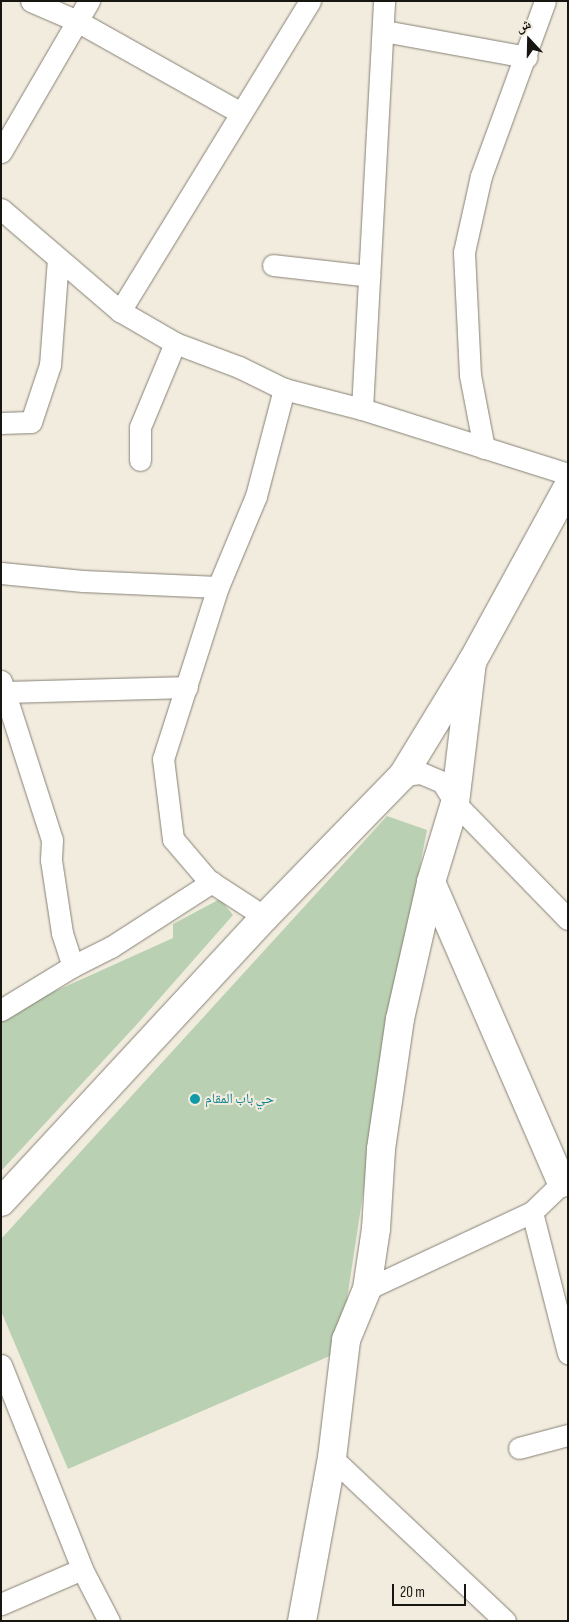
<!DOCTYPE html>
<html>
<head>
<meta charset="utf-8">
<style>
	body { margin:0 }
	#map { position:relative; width:569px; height:1622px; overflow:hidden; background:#f2ecdf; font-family:"Sofia Sans Condensed","Noto Naskh Arabic",sans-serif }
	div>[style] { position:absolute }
	.green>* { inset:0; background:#b9d1b2 }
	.roads { filter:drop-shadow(0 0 1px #868175) drop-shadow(0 0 1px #868175) }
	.street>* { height:21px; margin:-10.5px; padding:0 10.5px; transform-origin:10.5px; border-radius:10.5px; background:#fff }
	.secondary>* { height:28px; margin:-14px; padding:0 14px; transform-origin:14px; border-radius:14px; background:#fff }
	.dots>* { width:14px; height:14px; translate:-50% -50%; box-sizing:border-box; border:2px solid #f2ecdf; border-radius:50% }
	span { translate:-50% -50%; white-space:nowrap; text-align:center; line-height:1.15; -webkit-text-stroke:4px #f2ecdf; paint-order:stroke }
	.culture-label { font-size:14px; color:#0d838f }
	.left { translate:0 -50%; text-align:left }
	.frame { position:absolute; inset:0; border:2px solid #181611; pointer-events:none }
	.north { position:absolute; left:504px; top:15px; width:50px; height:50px; -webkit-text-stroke:4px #f2ecdf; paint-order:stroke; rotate:339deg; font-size:14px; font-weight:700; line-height:20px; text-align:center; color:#181611 }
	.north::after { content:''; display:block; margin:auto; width:18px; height:22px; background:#181611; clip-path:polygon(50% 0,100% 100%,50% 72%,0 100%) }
	.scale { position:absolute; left:392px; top:1584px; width:74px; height:22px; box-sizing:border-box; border:2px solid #181611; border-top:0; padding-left:6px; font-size:15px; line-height:18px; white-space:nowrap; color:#181611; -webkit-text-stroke:4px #f2ecdf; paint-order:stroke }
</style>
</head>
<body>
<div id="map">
	<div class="green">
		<i style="clip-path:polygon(387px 816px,427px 830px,387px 1036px,339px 1352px,68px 1469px,1px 1311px,1px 1239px)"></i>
		<i style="clip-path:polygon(220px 899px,233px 915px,139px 1022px,1px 1171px,1px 1020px,20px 1007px,173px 938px,173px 924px)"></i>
	</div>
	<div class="roads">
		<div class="street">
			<i style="left:31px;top:1px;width:50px;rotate:23.5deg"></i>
			<i style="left:77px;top:21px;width:188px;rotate:29.3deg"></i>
			<i style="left:384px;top:31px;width:145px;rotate:10.3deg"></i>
			<i style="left:1px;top:152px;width:175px;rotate:-59.8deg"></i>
			<i style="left:1px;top:209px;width:157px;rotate:40.6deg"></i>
			<i style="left:120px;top:311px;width:64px;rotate:30.2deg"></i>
			<i style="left:175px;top:343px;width:68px;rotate:20.6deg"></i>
			<i style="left:239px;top:367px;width:50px;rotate:26.1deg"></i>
			<i style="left:284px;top:389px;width:81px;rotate:14.4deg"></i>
			<i style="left:362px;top:409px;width:216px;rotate:17.5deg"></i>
			<i style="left:273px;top:265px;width:97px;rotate:6.5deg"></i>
			<i style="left:120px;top:311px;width:364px;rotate:-58.5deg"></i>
			<i style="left:362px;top:409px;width:409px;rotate:-86.9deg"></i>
			<i style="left:1px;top:423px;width:30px;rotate:-2deg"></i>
			<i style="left:31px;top:422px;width:60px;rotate:-71.6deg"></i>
			<i style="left:50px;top:365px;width:106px;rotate:-85.7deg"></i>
			<i style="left:484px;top:448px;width:74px;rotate:-100.9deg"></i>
			<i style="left:470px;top:375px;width:123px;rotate:-92.8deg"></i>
			<i style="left:464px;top:252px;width:78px;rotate:-77.4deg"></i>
			<i style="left:481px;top:176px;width:186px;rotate:-69.9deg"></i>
			<i style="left:140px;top:460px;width:33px;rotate:-90deg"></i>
			<i style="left:140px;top:427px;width:91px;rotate:-67.4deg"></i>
			<i style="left:1px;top:573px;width:82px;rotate:5.6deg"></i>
			<i style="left:83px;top:581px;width:135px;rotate:2.5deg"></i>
			<i style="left:1px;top:681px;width:167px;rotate:72.2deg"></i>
			<i style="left:52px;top:840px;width:20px;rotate:93deg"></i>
			<i style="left:51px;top:860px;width:74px;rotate:81.4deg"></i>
			<i style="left:62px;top:933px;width:35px;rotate:72deg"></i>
			<i style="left:6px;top:692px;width:181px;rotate:-1.6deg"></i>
			<i style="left:403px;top:775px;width:18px;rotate:-6deg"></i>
			<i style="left:421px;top:773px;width:23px;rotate:23deg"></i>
			<i style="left:442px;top:782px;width:25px;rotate:58deg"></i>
			<i style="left:455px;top:803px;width:162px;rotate:45.8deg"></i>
			<i style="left:265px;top:917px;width:68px;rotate:-147deg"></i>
			<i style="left:208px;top:880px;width:54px;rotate:-130.5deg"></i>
			<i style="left:173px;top:839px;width:81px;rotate:-97.1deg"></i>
			<i style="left:163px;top:759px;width:181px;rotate:-72.3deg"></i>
			<i style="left:218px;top:587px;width:99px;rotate:-67.3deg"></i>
			<i style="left:256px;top:496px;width:111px;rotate:-75.3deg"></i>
			<i style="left:1px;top:1010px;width:84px;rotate:-31.4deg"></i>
			<i style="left:73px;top:966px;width:42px;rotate:-26.6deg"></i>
			<i style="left:111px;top:947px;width:120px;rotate:-32.8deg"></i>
			<i style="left:532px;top:1212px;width:146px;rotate:75.7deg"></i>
			<i style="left:367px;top:1289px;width:182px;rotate:-25deg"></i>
			<i style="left:532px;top:1212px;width:42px;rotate:-44deg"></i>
			<i style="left:1px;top:1365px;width:219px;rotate:68.3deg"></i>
			<i style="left:82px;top:1569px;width:59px;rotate:62.6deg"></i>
			<i style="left:519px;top:1448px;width:51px;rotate:-14.9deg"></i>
			<i style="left:332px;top:1458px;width:238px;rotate:43.3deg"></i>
			<i style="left:1px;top:1604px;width:88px;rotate:-23.4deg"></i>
		</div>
		<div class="secondary">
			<i style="left:431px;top:882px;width:328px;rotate:66.5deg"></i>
			<i style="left:562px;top:1183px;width:6px;rotate:-18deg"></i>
			<i style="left:1px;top:1202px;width:388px;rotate:-47.2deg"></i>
			<i style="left:265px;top:917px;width:198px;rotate:-45.8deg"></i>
			<i style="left:403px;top:775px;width:132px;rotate:-58.6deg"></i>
			<i style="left:472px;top:662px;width:200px;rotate:-61.3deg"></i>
			<i style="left:302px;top:1621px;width:166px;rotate:-79.6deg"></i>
			<i style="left:332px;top:1458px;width:119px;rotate:-83.2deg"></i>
			<i style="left:346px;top:1340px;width:55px;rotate:-67.6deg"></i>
			<i style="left:367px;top:1289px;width:61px;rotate:-81.5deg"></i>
			<i style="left:376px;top:1229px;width:80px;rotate:-86.4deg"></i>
			<i style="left:381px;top:1149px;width:131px;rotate:-81.7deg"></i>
			<i style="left:400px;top:1019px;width:140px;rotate:-77.2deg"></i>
			<i style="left:431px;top:882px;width:83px;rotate:-73.1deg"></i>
			<i style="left:455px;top:803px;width:142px;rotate:-83.1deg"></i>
		</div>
	</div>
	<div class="dots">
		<i style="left:195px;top:1099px;background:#0f9aa8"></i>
	</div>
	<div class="culture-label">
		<span class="left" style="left:205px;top:1099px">حي باب المقام</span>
	</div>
	<div class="frame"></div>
	<div class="north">ش</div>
	<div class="scale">20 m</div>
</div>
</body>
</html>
